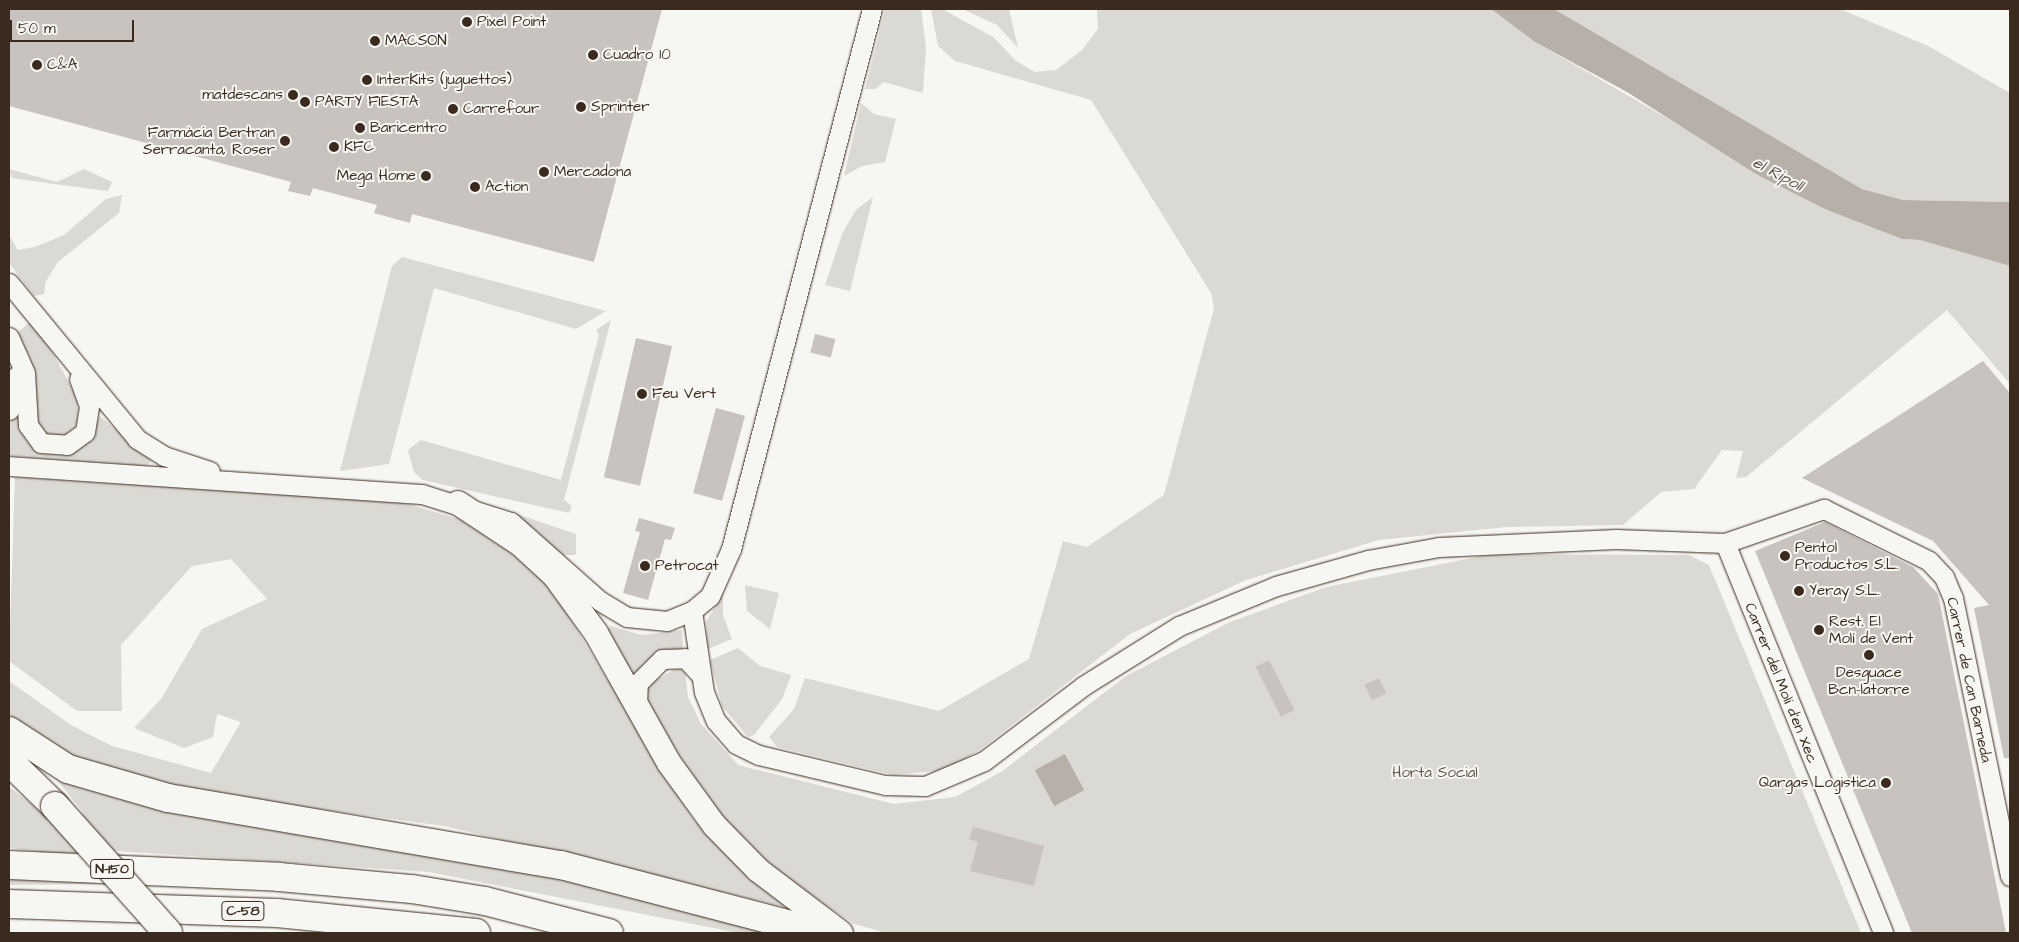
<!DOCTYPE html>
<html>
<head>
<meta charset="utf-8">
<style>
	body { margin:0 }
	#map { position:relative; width:2019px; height:942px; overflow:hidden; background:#f6f6f2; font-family:"Architects Daughter",sans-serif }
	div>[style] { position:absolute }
	.green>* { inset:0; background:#dad9d3 }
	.water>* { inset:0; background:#b6b0a9; transform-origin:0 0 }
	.building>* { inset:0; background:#c8c3be; transform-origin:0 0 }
	.roads { filter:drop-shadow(0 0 1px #3b2a1e) drop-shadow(0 0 1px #3b2a1e) }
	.minor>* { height:19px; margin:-9.5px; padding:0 9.5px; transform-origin:9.5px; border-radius:9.5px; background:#f6f6f2 }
	.tertiary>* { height:24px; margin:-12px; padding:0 12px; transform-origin:12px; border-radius:12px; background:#f6f6f2 }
	.primary>* { height:28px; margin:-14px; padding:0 14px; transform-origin:14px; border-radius:14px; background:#f6f6f2 }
	.motorway>* { height:28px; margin:-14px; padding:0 14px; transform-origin:14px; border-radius:14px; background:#f6f6f2 }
	.bridges { filter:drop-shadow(0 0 1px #3b2a1e) drop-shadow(0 0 1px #3b2a1e) }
	.primary-bridge>* { height:28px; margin:-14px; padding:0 14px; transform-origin:14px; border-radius:14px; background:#f6f6f2 }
	.dots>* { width:14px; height:14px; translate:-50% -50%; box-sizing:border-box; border:2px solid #f6f6f2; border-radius:50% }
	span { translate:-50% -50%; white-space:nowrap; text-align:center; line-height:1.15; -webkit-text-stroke:4px #f6f6f2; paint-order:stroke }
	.shield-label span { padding:1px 4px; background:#f6f6f2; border:1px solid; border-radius:4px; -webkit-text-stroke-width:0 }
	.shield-label { font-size:14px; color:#3b2a1e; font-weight:700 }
	.poi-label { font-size:15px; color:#3b2a1e }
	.left { translate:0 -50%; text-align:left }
	.right { translate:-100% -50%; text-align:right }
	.street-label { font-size:15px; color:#3b2a1e }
	.park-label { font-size:15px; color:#63564b }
	.water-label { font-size:16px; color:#605248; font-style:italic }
	.frame { position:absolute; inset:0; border:10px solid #3b2a1e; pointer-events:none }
	.scale { position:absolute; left:10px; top:20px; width:124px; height:22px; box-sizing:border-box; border:2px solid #3b2a1e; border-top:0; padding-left:6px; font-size:15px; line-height:18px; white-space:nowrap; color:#3b2a1e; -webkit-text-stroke:4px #f6f6f2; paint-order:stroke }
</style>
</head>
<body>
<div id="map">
	<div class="green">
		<i style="clip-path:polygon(885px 9px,921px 9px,926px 47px,923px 93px,884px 82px,875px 89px,865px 89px)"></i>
		<i style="clip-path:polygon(931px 9px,942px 9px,993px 37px,1016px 61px,1035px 72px,1056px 70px,1082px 50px,1098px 29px,1097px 9px,1491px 9px,1535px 42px,1827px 210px,1902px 239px,1920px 240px,2010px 266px,2010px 384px,1947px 310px,1746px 477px,1736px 478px,1743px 451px,1722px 450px,1694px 489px,1661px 492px,1623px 525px,1506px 527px,1379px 540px,1246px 580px,1130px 634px,981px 749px,946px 770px,893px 775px,777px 747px,769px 737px,794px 709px,805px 678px,939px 711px,1029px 659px,1063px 541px,1087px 547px,1164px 495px,1214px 308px,1211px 293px,1091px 100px,955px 61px,938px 46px)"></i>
		<i style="clip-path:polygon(962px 9px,1009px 9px,1018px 48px,997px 25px)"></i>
		<i style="clip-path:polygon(1554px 9px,1840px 9px,1928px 46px,2010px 93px,2010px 202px,1903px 200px,1862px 189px)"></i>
		<i style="clip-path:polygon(861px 103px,874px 114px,896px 119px,885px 162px,862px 166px,844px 176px)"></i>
		<i style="clip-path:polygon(9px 169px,57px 182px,84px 169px,112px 182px,108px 191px,54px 184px,12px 178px)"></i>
		<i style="clip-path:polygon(122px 195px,119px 213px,58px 262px,46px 281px,44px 294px,34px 296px,9px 263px,9px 235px,18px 250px,35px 247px,64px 235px,106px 199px)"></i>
		<i style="clip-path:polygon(873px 197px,850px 291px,825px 285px,843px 232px,856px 210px)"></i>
		<i style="clip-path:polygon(402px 257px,606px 311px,576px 329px,434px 288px,389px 464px,340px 471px,392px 266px)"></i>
		<i style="clip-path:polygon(611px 320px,564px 500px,572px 506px,569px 513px,423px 480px,414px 472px,408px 450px,421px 440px,561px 480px,599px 335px,596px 330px)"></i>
		<i style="clip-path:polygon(30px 322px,50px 348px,77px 397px,78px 423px,67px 434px,50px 436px,37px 428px,31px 359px,17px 333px)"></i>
		<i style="clip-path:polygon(16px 414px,26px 439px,38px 450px,75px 451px,86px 443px,100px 416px,152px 461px,146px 466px,9px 456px,9px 424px)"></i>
		<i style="clip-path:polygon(15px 477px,401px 502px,462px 520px,506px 544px,547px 581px,693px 819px,785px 907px,444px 826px,245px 799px,151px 781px,73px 756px,31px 734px,9px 715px,9px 681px,71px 725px,112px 746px,211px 773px,241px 722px,217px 714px,213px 737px,184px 748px,134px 728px,161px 699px,202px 629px,267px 599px,231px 559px,192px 566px,121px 645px,122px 711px,77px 711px,9px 661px)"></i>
		<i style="clip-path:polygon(511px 512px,576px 534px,576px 555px,563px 555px)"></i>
		<i style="clip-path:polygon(evenodd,1492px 554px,1689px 555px,1709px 565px,1861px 933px,887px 933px,854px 924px,781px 876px,721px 817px,642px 700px,650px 684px,677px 668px,685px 672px,688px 697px,701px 724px,738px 765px,894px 804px,955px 797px,1001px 772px,1126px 676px,1230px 622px,1326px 587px,1492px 554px,1065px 754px,1084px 790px,1053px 806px,1065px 754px)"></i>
		<i style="clip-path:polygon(745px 585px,779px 593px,770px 629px,747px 611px)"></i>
		<i style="clip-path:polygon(723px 593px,723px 615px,732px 639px,708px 649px,706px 622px)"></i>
		<i style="clip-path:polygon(610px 626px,642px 635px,682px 630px,683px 650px,656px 653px,632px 676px,607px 629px)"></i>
		<i style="clip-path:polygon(738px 648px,760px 666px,791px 675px,782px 699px,754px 735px,748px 737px,722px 706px,710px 660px)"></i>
		<i style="clip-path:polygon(56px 778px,159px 807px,570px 878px,775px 933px,739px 933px,429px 872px,116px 851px,69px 857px,9px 848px,9px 787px,37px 808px,84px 814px)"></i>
		<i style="clip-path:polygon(9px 877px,92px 877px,96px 884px,9px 885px)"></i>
	</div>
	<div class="water">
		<i style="clip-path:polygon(1491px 9px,1554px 9px,1862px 189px,1903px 200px,2010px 202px,2010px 266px,1920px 240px,1902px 239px,1827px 210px,1756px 174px,1627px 92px,1535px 42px)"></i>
		<i style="left:1065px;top:754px;width:41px;height:34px;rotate:62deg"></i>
	</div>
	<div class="building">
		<i style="clip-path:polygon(9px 9px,662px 9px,594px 262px,412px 214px,410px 223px,374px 213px,377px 205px,313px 188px,310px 196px,288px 191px,291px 182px,9px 106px)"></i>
		<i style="left:815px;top:334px;width:21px;height:19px;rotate:14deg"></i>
		<i style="left:636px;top:338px;width:37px;height:143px;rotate:13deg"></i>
		<i style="clip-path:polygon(1983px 361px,2010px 393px,2010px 758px,2004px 758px,1974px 608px,1989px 605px,1933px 541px,1802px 478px)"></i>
		<i style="left:716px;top:408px;width:30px;height:88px;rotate:15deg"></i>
		<i style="clip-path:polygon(639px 518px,675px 528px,671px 540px,665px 539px,648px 600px,623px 593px,640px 532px,635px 531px)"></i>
		<i style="clip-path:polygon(1825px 522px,1913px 567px,1938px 594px,2006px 933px,1912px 933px,1755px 551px)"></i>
		<i style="left:1269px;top:660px;width:56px;height:15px;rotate:63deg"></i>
		<i style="left:1379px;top:678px;width:17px;height:16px;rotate:65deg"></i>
		<i style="clip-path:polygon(973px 827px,1044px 846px,1034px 886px,970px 871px,978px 842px,969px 839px)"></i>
	</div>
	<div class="roads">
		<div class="minor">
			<i style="left:9px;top:283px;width:202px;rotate:50.6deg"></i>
			<i style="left:137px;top:439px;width:32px;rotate:32deg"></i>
			<i style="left:164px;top:456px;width:48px;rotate:18.1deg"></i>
			<i style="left:9px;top:337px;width:39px;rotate:66deg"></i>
			<i style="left:25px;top:373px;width:52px;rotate:86.7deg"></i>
			<i style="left:28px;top:425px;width:22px;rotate:54deg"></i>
			<i style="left:41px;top:443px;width:26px;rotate:4deg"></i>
			<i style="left:67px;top:445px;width:22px;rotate:-36deg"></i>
			<i style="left:85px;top:432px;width:26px;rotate:-81deg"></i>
			<i style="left:89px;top:406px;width:29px;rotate:-110deg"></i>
			<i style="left:9px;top:410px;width:35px;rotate:-77deg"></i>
			<i style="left:9px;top:466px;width:414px;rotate:3.9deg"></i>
			<i style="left:422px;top:494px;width:93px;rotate:17.5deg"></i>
			<i style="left:511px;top:522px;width:119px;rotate:41.6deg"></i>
			<i style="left:600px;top:601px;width:31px;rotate:31deg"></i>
			<i style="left:627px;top:617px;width:40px;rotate:5.7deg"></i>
			<i style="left:667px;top:621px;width:27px;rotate:-22deg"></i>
			<i style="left:692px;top:611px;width:23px;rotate:-40deg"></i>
			<i style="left:710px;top:596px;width:51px;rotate:-65.9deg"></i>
			<i style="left:731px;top:549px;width:558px;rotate:-75.37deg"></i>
			<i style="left:1725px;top:543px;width:421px;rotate:67.9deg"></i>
			<i style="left:692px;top:611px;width:82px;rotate:81.6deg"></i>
			<i style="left:704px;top:692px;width:31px;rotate:68deg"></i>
			<i style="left:716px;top:721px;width:30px;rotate:49deg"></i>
			<i style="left:736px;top:744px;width:25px;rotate:26deg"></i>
			<i style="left:759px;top:755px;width:130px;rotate:13.4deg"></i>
			<i style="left:885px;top:785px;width:40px;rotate:1.4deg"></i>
			<i style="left:925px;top:786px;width:64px;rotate:-23deg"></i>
			<i style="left:984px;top:761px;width:124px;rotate:-37.1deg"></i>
			<i style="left:1083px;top:686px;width:113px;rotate:-32deg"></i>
			<i style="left:1179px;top:626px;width:105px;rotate:-22.4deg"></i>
			<i style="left:1276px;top:586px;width:96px;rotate:-15.8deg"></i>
			<i style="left:1368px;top:560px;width:72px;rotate:-10.4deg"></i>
			<i style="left:1439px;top:547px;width:177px;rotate:-2.6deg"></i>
			<i style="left:1616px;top:539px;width:109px;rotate:2.1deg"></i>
			<i style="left:1725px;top:543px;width:105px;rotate:-19deg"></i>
			<i style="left:1824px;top:509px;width:117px;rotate:26.3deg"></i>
			<i style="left:1929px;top:561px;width:22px;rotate:47deg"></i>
			<i style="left:1944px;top:577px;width:23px;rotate:67deg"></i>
			<i style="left:1953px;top:598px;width:284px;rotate:78.4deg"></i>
			<i style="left:637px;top:707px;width:24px;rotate:-88deg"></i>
			<i style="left:638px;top:683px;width:34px;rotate:-45deg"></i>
			<i style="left:662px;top:659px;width:23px;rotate:-2deg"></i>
			<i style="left:685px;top:658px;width:22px;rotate:47deg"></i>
		</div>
		<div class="tertiary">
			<i style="left:458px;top:503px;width:74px;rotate:33.5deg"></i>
			<i style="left:520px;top:544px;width:46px;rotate:42.4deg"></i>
			<i style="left:554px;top:575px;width:72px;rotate:54.1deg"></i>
			<i style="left:596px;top:633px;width:149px;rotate:60.7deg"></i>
			<i style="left:669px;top:763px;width:77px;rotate:54deg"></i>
			<i style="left:714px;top:825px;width:63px;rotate:45.6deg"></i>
			<i style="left:758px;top:870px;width:104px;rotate:37.2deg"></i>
		</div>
		<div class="primary">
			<i style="left:9px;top:731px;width:70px;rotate:32.8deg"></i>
			<i style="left:68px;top:769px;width:104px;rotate:16.2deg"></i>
			<i style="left:168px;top:798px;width:399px;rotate:9.7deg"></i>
			<i style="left:561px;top:865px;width:270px;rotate:14.6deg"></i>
			<i style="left:9px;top:761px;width:64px;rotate:44.4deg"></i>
		</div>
		<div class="motorway">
			<i style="left:9px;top:865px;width:270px;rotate:2.5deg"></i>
			<i style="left:279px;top:877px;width:134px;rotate:5.2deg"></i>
			<i style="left:412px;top:889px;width:74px;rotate:9.3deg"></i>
			<i style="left:485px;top:901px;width:128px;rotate:14.5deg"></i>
			<i style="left:9px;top:904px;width:268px;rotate:1.9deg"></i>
			<i style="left:277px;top:913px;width:200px;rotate:5.7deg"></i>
		</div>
	</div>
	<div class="bridges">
		<div class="primary-bridge">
			<i style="left:55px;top:806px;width:170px;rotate:48.3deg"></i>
		</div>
	</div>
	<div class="dots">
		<i style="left:467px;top:22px;background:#3b2a1e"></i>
		<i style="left:375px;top:41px;background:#3b2a1e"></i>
		<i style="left:593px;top:55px;background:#3b2a1e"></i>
		<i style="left:37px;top:65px;background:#3b2a1e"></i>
		<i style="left:367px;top:80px;background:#3b2a1e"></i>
		<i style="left:293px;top:95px;background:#3b2a1e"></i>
		<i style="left:305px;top:102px;background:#3b2a1e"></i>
		<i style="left:581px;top:107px;background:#3b2a1e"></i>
		<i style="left:453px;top:109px;background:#3b2a1e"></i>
		<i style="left:360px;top:128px;background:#3b2a1e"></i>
		<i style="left:285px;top:141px;background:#3b2a1e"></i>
		<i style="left:334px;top:147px;background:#3b2a1e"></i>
		<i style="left:544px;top:172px;background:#3b2a1e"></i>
		<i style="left:426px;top:176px;background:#3b2a1e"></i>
		<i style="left:475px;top:187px;background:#3b2a1e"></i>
		<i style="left:642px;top:394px;background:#3b2a1e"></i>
		<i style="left:1785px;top:556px;background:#3b2a1e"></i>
		<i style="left:645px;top:566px;background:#3b2a1e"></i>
		<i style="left:1799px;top:591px;background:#3b2a1e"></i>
		<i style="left:1819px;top:630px;background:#3b2a1e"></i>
		<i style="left:1869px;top:655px;background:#3b2a1e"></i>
		<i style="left:1886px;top:783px;background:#3b2a1e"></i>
	</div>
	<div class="shield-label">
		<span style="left:112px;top:869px">N-150</span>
		<span style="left:243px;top:911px">C-58</span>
	</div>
	<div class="poi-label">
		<span class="left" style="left:477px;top:22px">Pixel Point</span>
		<span class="left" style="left:385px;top:41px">MACSON</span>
		<span class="left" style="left:603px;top:55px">Cuadro 10</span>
		<span class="left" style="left:47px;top:65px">C&amp;A</span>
		<span class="left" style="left:377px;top:80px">InterKits (juguettos)</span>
		<span class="right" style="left:283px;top:95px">matdescans</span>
		<span class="left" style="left:315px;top:102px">PARTY FIESTA</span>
		<span class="left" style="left:591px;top:107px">Sprinter</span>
		<span class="left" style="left:463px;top:109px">Carrefour</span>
		<span class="left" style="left:370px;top:128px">Baricentro</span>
		<span class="right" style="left:275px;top:141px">Farmàcia Bertran<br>Serracanta, Roser</span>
		<span class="left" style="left:344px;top:147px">KFC</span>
		<span class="left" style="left:554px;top:172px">Mercadona</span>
		<span class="right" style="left:416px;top:176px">Mega Home</span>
		<span class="left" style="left:485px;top:187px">Action</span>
		<span class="left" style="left:652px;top:394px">Feu Vert</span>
		<span class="left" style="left:1795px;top:556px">Pentol<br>Productos S.L.</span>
		<span class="left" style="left:655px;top:566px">Petrocat</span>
		<span class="left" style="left:1809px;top:591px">Yeray S.L.</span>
		<span class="left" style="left:1829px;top:630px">Rest. El<br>Molí de Vent</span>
		<span style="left:1869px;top:681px">Desguace<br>Bcn-latorre</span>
		<span class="right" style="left:1876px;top:783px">Qargas Logistica</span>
	</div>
	<div class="street-label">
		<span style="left:1969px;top:680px;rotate:78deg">Carrer de Can Barneda</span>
		<span style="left:1781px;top:683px;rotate:68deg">Carrer del Molí d'en Xec</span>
	</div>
	<div class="park-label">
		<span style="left:1435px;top:773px">Horta Social</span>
	</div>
	<div class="water-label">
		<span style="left:1778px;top:174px;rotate:28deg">el Ripoll</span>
	</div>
	<div class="frame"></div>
	<div class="scale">50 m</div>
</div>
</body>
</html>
